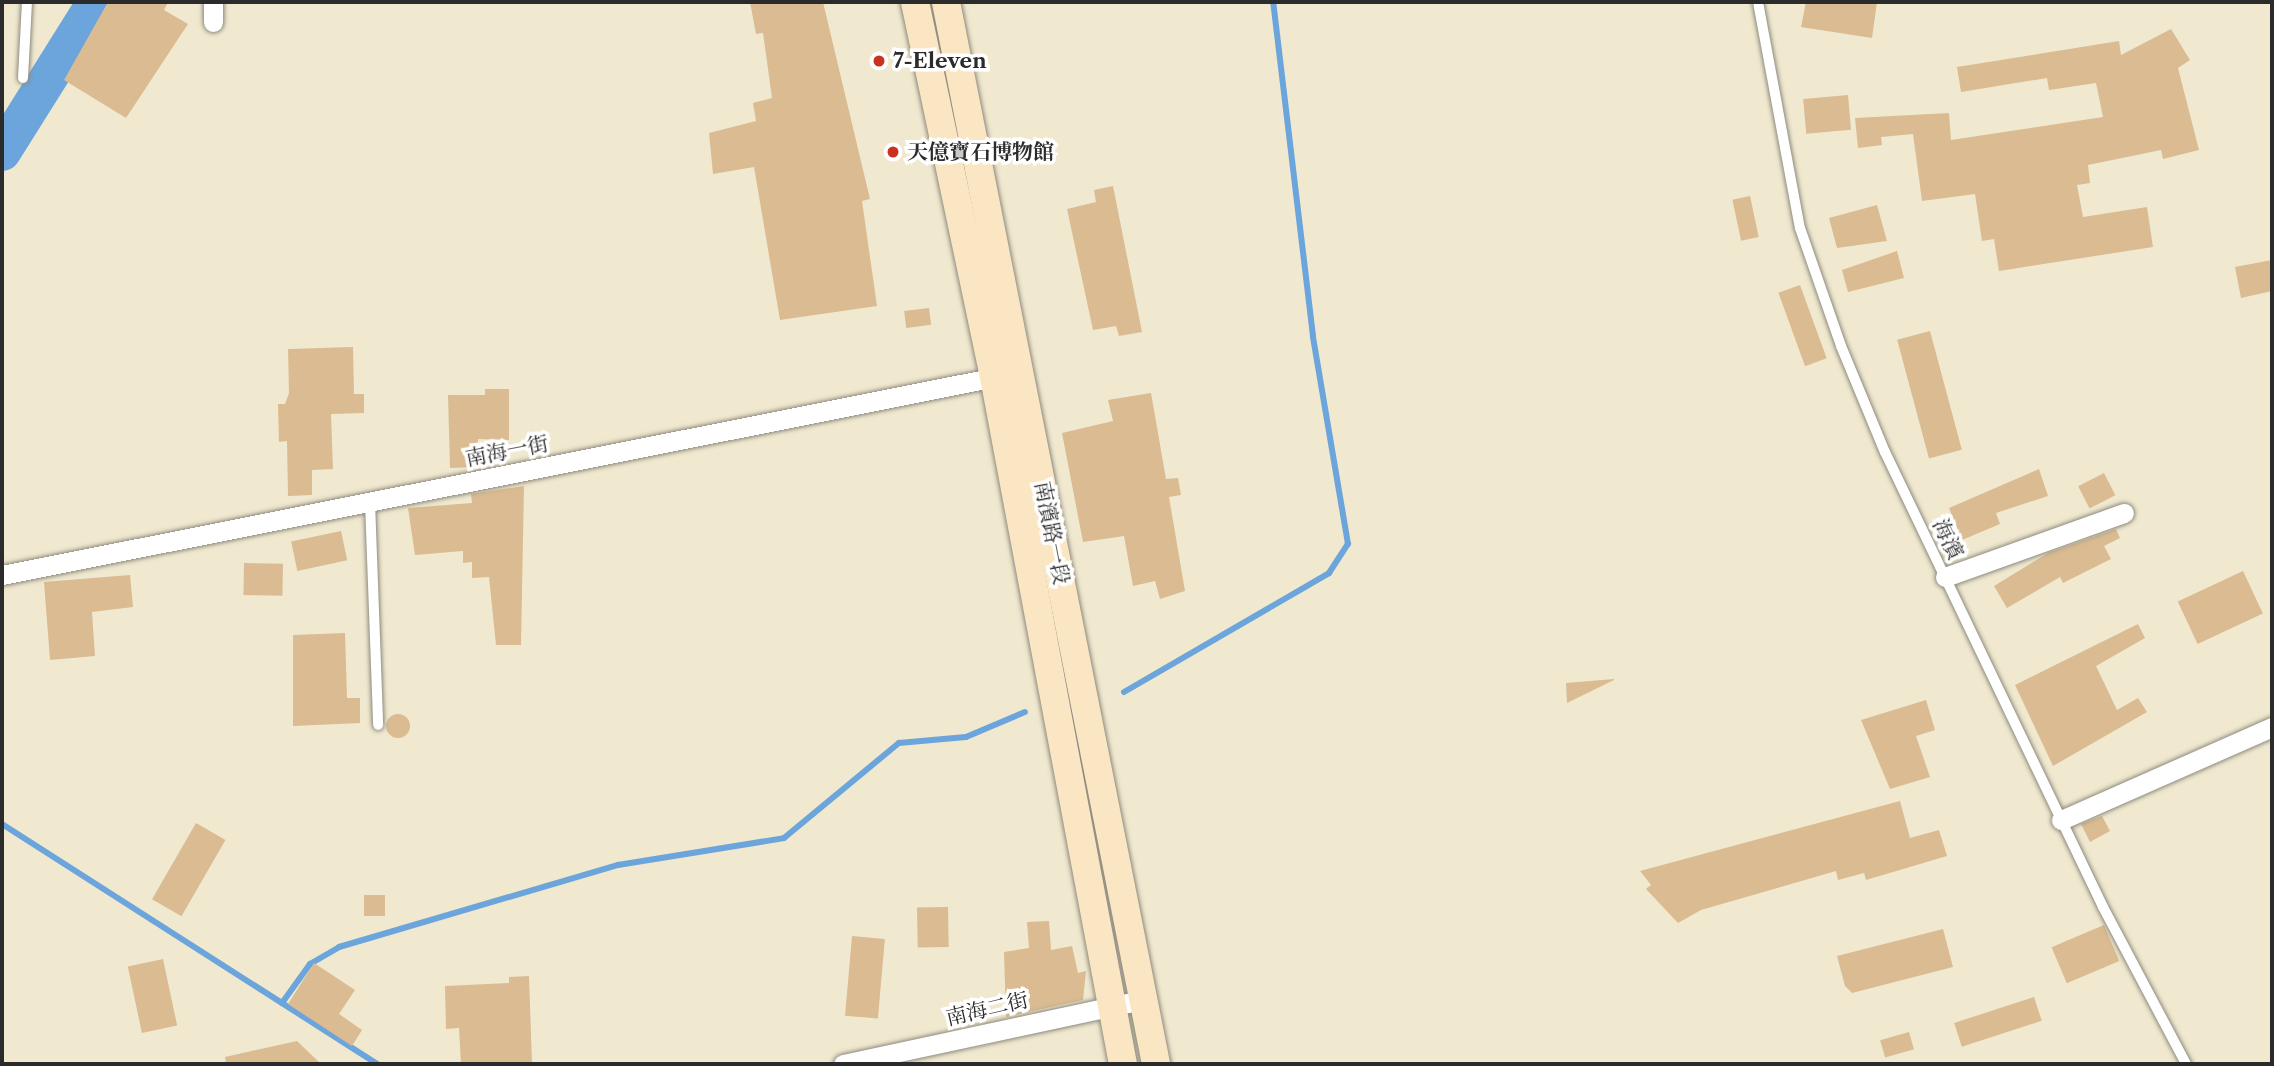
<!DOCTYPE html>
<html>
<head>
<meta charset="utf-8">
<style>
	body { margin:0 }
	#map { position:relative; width:2274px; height:1066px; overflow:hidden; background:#f0e9d0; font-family:"Libre Caslon Text","Noto Serif TC",serif }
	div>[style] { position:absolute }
	.stream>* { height:6px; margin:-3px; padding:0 3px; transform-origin:3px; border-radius:3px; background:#6ca5db }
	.river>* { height:38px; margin:-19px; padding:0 19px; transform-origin:19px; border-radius:19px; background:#6ca5db }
	.building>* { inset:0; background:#dabb92; transform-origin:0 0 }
	.round { border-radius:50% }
	.roads { filter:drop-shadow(0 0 2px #8e8a7e) drop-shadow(0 0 2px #8e8a7e) }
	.lane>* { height:10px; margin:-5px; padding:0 5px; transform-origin:5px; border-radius:5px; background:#fff }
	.street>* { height:19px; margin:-9.5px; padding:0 9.5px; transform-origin:9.5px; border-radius:9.5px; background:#fff }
	.secondary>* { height:28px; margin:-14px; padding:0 14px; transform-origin:14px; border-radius:14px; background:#fbe6c4 }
	.dots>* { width:19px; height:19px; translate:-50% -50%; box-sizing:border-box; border:4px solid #fff; border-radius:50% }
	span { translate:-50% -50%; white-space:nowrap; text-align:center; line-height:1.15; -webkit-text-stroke:7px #fff; paint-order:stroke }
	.poi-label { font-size:21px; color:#2b2b2b; font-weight:700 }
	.left { translate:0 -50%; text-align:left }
	.street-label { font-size:21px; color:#2b2b2b }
	.frame { position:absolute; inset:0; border:4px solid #2b2b2b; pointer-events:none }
</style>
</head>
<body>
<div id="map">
	<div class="stream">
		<i style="left:1124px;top:692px;width:237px;rotate:-30.1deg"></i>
		<i style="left:1329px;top:573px;width:35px;rotate:-57deg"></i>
		<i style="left:1348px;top:544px;width:211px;rotate:-99.6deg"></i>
		<i style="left:1313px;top:336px;width:336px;rotate:-96.8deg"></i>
		<i style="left:2px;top:824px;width:446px;rotate:32.6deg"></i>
		<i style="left:282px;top:1003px;width:48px;rotate:-54.3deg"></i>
		<i style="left:310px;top:964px;width:34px;rotate:-30deg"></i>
		<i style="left:339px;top:947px;width:291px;rotate:-16.4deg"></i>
		<i style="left:618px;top:865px;width:168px;rotate:-9.2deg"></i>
		<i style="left:784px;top:838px;width:149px;rotate:-39.6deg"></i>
		<i style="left:899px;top:743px;width:67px;rotate:-5.1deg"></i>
		<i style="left:966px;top:737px;width:64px;rotate:-23deg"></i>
	</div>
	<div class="river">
		<i style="left:2px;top:152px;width:177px;rotate:-57.9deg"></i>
	</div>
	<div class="building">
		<i style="clip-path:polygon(108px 2px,168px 2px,164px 10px,188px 24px,126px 118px,64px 80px)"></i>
		<i style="clip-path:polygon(750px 2px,823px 2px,870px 199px,862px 201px,877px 306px,780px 320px,754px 167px,713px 174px,709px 133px,756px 121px,753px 103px,772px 98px,763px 33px,756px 34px)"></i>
		<i style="clip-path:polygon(1806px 2px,1877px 2px,1872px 38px,1801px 27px)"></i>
		<i style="clip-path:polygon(2171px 29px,2190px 60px,2178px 68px,2199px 150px,2163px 159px,2161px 150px,2088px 165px,2090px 183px,2077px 185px,2083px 217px,2147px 207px,2153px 247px,1999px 271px,1994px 239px,1982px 241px,1975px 194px,1922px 201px,1913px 134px,1881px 137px,1882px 145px,1858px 148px,1855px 118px,1949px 113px,1951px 140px,2103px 117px,2096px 83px,2049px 90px,2047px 78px,1961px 92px,1957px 67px,2119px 41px,2121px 55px)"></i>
		<i style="left:1848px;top:95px;width:35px;height:45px;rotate:85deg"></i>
		<i style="clip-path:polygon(1113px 186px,1142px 332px,1119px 336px,1116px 326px,1093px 330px,1067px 209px,1096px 202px,1094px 190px)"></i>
		<i style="left:1750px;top:196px;width:42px;height:18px;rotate:78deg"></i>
		<i style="clip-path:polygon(1877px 205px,1887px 241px,1837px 248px,1829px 218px)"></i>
		<i style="clip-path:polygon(1897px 251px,1904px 278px,1848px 292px,1842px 270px)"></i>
		<i style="clip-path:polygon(2272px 260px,2272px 291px,2241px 298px,2235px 267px)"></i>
		<i style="left:1800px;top:285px;width:78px;height:23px;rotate:70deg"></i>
		<i style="left:929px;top:308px;width:17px;height:25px;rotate:83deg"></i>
		<i style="left:1930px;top:331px;width:123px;height:34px;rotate:75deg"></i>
		<i style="clip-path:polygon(353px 347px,354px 394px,364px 394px,364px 413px,331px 414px,333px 469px,312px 470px,312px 495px,288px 496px,287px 441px,279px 442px,278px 404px,285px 404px,289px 393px,288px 349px)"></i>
		<i style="clip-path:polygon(485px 389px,509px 389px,509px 440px,478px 439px,478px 467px,450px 468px,448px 395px,485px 395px)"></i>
		<i style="clip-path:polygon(1151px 393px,1166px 479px,1178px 478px,1181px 495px,1169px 497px,1185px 591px,1160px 599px,1155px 581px,1133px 586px,1124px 536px,1083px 542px,1062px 433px,1113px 421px,1108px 400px)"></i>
		<i style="clip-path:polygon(2039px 469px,2048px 496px,1996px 513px,2000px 524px,1962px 540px,1949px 508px)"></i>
		<i style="left:2104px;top:473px;width:25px;height:29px;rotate:63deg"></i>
		<i style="clip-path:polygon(524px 486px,521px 645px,496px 645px,489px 577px,472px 578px,472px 562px,463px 563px,463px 551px,415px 555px,408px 508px,472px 503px,471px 494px)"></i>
		<i style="clip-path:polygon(2116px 529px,2120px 538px,2104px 546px,2111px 559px,2063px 583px,2060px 577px,2007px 608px,1994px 586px,2048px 553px)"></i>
		<i style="left:341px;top:531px;width:30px;height:51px;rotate:78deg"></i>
		<i style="left:244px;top:563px;width:39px;height:32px;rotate:1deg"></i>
		<i style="left:2243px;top:571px;width:47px;height:72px;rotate:65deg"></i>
		<i style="clip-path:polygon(130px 575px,133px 607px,92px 612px,95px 656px,50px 660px,44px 582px)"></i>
		<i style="clip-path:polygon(2138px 624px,2145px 638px,2096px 666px,2117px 710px,2138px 698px,2147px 712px,2053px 766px,2015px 685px)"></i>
		<i style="clip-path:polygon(345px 633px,347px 698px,360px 698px,360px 723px,293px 726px,293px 635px)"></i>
		<i style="clip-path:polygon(1614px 679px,1614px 680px,1567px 703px,1566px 683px)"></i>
		<i style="clip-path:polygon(1926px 700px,1935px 730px,1916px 736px,1930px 777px,1890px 789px,1861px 720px)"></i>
		<i class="round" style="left:386px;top:714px;width:24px;height:24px"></i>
		<i style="clip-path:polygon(1900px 801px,1910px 838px,1939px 830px,1947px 856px,1866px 880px,1864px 873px,1838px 880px,1836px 871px,1701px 910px,1678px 923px,1646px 889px,1651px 885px,1640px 871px)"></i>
		<i style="clip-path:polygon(2102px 816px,2110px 831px,2090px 842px,2081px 824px)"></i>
		<i style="left:196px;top:823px;width:34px;height:88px;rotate:30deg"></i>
		<i style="left:364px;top:895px;width:21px;height:21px"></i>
		<i style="left:948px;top:907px;width:40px;height:31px;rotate:89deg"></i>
		<i style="clip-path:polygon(1049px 921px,1051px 950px,1072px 946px,1078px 973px,1086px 971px,1083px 1000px,1006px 1017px,1004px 952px,1029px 948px,1027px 922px)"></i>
		<i style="left:2104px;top:925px;width:39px;height:57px;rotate:67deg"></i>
		<i style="clip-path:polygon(1943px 929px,1953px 967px,1852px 993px,1845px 986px,1837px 956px)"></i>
		<i style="left:852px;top:936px;width:33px;height:80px;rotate:5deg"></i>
		<i style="left:163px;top:959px;width:68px;height:36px;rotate:78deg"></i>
		<i style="clip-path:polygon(314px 963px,355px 990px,339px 1014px,362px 1030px,352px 1046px,288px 1004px)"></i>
		<i style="clip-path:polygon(529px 976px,532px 1064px,461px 1064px,459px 1028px,446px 1029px,445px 986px,509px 983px,509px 977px)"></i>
		<i style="left:2034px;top:997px;width:25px;height:84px;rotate:72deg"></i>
		<i style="left:1909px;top:1032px;width:18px;height:30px;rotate:74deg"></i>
		<i style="clip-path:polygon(297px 1041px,321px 1064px,226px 1064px,225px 1057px)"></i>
	</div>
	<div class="roads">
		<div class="lane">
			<i style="left:1758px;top:2px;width:230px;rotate:79.5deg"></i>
			<i style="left:1800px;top:228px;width:125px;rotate:70.8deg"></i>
			<i style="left:1841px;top:346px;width:115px;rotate:67.5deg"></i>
			<i style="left:1885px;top:452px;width:505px;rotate:64.4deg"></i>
			<i style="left:2103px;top:907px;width:178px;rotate:62.1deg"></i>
			<i style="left:23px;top:78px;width:76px;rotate:-87deg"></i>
			<i style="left:370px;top:502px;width:223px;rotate:87.9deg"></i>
		</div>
		<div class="street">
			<i style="left:213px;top:22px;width:20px;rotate:-90deg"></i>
			<i style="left:2px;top:575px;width:1024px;rotate:-11.27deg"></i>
			<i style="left:1945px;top:577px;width:190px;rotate:-19.7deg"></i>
			<i style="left:2061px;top:820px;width:231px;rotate:-23.8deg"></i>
			<i style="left:843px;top:1064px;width:306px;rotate:-12.1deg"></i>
		</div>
		<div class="secondary">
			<i style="left:915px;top:2px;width:383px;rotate:78.1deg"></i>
			<i style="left:994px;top:377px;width:699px;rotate:79.37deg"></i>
			<i style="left:946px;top:2px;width:1083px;rotate:78.81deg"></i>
		</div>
	</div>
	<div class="dots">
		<i style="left:879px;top:61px;background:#c8321e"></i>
		<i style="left:893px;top:152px;background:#c8321e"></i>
	</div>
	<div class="poi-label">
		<span class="left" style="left:893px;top:61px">7-Eleven</span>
		<span class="left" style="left:907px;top:152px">天億寶石博物館</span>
	</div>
	<div class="street-label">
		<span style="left:507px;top:451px;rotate:-11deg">南海一街</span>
		<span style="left:1052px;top:533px;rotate:79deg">南濱路一段</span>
		<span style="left:1948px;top:539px;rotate:64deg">海濱</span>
		<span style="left:987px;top:1009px;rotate:-13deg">南海二街</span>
	</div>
	<div class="frame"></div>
</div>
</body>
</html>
